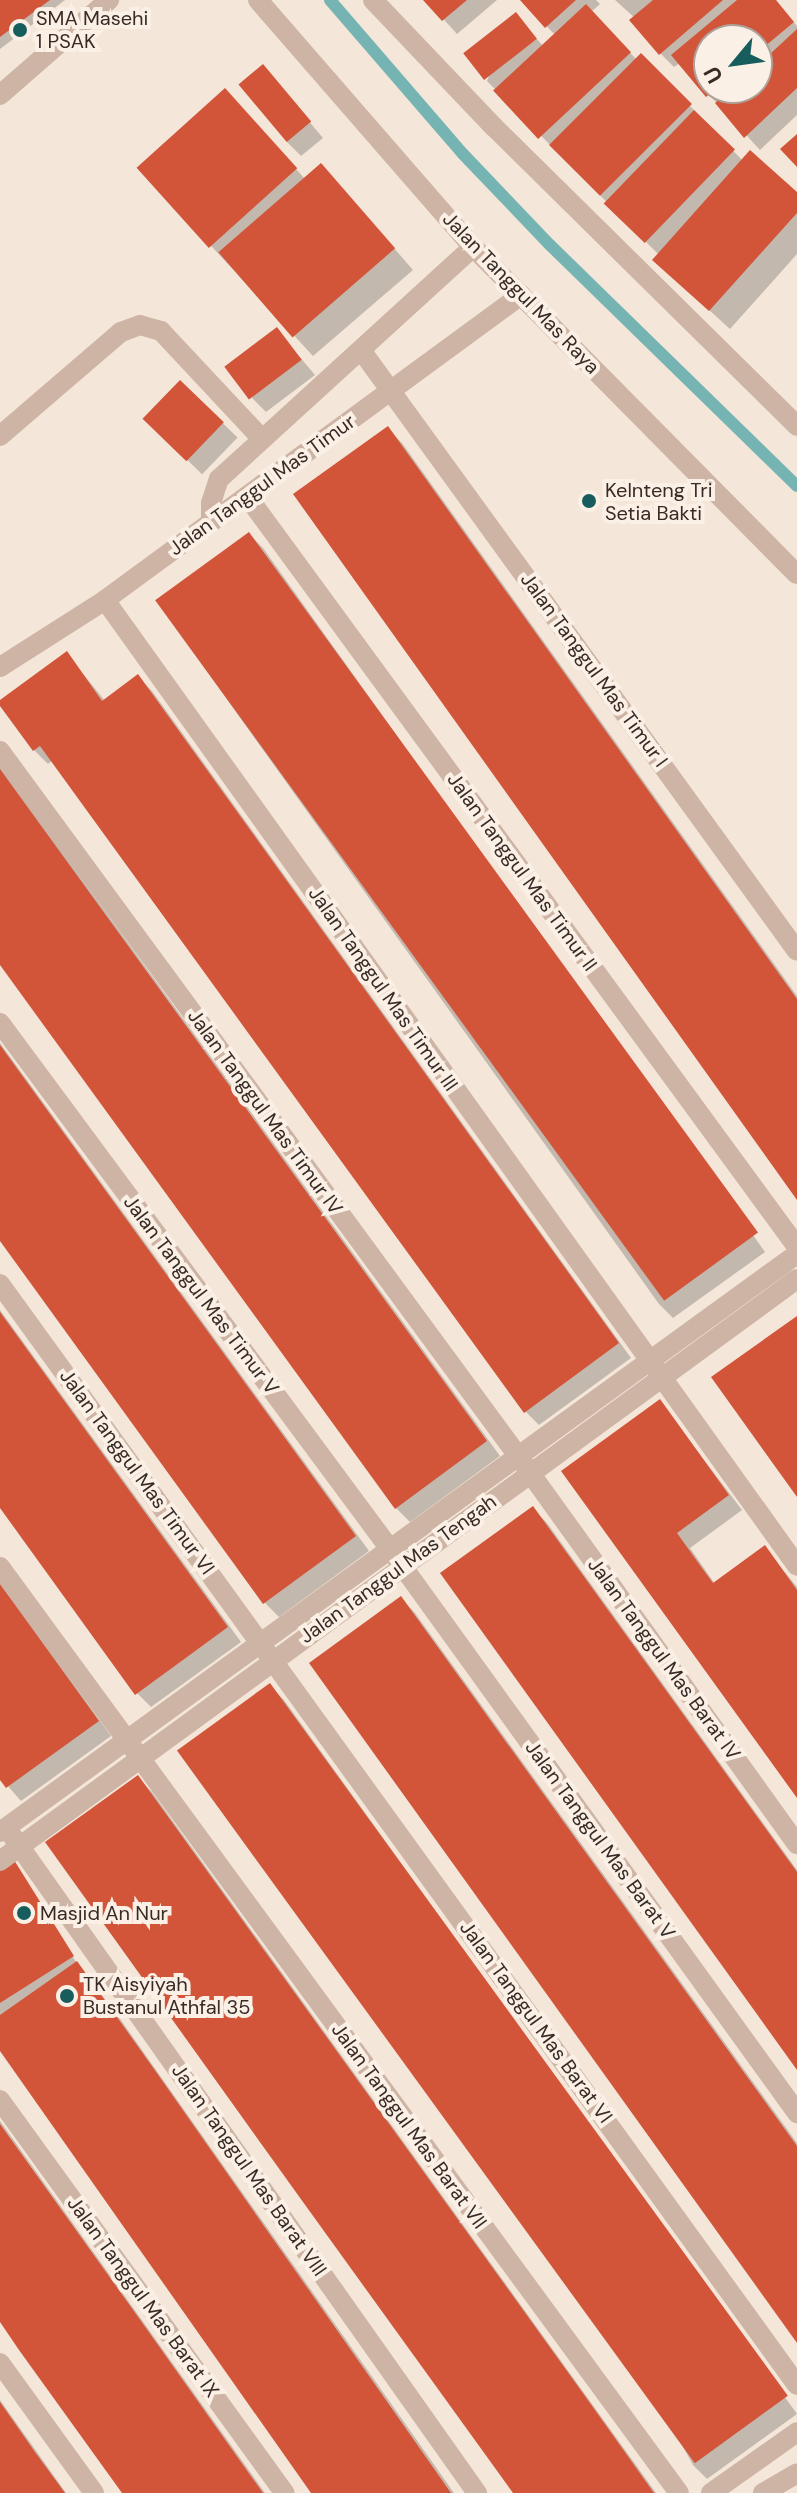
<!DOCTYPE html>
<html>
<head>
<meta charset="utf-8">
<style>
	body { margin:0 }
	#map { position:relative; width:797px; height:2493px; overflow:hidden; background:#f4e6d9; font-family:"DM Sans",sans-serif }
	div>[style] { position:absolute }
	.shadow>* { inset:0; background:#0003; transform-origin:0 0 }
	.stream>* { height:12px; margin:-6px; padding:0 6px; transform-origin:6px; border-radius:6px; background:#75b4b3 }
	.building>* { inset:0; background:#d25439; transform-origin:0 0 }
	.minor>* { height:20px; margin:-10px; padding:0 10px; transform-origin:10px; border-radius:10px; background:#cdb4a4 }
	.tertiary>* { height:20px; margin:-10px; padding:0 10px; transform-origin:10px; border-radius:10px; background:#cdb4a4 }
	.dots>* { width:22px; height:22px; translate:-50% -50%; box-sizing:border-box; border:4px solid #fbf0e6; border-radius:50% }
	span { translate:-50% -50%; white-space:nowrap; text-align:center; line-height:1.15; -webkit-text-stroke:8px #fbf0e6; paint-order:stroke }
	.poi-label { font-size:20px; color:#382b26 }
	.left { translate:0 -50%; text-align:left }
	.street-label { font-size:20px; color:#382b26 }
	.north { position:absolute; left:693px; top:24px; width:80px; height:80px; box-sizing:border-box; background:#fbf0e6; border:2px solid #ada199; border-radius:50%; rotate:241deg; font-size:22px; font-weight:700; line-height:32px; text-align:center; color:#382b26 }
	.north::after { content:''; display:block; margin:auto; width:28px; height:36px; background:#185d5d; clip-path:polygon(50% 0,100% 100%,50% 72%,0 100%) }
</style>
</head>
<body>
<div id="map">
	<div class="shadow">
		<i style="clip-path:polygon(0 0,65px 0,0 49px)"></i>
		<i style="clip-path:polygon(426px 0,497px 0,457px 34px)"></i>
		<i style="clip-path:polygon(522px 0,596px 0,600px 4px,591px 12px,637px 60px,641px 55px,743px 161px,797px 195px,797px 254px,730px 329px,675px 279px,659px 255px,487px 81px,515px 15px,544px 47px,556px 36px)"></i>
		<i style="clip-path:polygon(evenodd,615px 0,775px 0,797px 26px,797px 115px,760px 150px,680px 63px,674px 67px,660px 53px,635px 18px,615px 0,709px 40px,757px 40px,757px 88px,709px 88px,709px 40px)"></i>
		<i style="clip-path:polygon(263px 67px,323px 138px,301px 156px,287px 142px)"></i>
		<i style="clip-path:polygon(244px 111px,305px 179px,340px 186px,413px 270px,313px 356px,139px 168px)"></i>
		<i style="clip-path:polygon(277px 330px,315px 375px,266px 412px,252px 398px)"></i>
		<i style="left:180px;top:382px;width:80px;height:51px;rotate:44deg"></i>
		<i style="clip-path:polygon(388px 429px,402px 443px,797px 996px,797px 1197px)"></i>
		<i style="clip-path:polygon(249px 534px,263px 548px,765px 1252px,673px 1318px,659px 1304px,156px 600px)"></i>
		<i style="clip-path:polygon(67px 654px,105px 701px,138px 677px,152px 691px,631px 1358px,539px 1425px,525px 1411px,53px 760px,48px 764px,34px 750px,0 702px)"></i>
		<i style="clip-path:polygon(0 766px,500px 1456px,410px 1522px,396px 1508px,0 961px)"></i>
		<i style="clip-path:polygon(0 1043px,369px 1551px,279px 1617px,265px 1603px,0 1238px)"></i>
		<i style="clip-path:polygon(0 1310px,241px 1642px,151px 1707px,137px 1693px,0 1505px)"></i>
		<i style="clip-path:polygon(660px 1402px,742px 1510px,690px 1548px,715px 1584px,765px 1548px,797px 1587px,797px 1795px,564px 1471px)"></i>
		<i style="clip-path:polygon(533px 1509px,547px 1523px,797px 1870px,797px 2066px)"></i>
		<i style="clip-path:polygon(0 1582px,111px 1736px,21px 1801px,0 1777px)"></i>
		<i style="clip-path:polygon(401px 1599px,415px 1613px,797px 2143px,797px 2339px)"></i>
		<i style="clip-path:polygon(270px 1686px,284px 1700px,797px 2414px,707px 2479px,693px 2465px)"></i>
		<i style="clip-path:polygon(138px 1778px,152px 1792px,656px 2493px,515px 2493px)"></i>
		<i style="clip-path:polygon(14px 1863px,78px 1965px,118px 2016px,454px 2493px,314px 2493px,0 2047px,0 1873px)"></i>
		<i style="clip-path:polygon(0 2121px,265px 2493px,124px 2493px,0 2319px)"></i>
		<i style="clip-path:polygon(0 2400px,66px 2493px,0 2493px)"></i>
	</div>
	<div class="stream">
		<i style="left:330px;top:0;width:203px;rotate:49.2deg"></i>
		<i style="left:463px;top:154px;width:126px;rotate:46.3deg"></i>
		<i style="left:550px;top:245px;width:345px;rotate:44.3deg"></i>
	</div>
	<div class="building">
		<i style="clip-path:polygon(0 0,50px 0,0 37px)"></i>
		<i style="clip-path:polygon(423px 0,467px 0,442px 21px)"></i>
		<i style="clip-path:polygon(520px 0,576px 0,545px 28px)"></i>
		<i style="clip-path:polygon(653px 0,723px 0,659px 55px,629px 20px)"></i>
		<i style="clip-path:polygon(737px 0,776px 0,794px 22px,757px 53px,757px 40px,709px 40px,709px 88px,716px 88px,706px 97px,671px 55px)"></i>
		<i style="left:586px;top:4px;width:66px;height:127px;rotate:47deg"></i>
		<i style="left:516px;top:12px;width:34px;height:67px;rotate:52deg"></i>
		<i style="clip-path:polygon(797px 29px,797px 88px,744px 138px,715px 103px,732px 88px,757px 88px,757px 66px)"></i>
		<i style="left:641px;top:53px;width:72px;height:130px;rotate:45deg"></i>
		<i style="left:263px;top:64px;width:75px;height:32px;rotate:50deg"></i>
		<i style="left:225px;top:88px;width:108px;height:119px;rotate:48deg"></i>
		<i style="left:694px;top:110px;width:57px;height:130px;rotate:44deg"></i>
		<i style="clip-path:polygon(797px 134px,797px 167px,780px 149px)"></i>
		<i style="clip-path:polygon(750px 150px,797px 192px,797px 213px,709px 311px,652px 260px)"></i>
		<i style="left:321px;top:163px;width:113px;height:136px;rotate:49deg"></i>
		<i style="left:277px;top:327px;width:41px;height:66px;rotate:53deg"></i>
		<i style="left:180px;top:380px;width:61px;height:54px;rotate:44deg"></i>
		<i style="clip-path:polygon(388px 426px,797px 999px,797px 1200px,293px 494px)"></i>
		<i style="left:249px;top:532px;width:866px;height:116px;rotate:54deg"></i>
		<i style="clip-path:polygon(67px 651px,102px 701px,138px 674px,619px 1343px,524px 1413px,40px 746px,33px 751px,0 706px,0 700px)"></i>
		<i style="clip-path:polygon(0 769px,487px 1441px,395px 1509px,0 965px)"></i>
		<i style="clip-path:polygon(0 1045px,356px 1536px,263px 1604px,0 1241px)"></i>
		<i style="clip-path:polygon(0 1312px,228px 1627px,135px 1695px,0 1508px)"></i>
		<i style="clip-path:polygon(797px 1316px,797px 1497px,711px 1377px)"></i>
		<i style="clip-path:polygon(660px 1399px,729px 1495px,677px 1533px,702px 1568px,713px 1583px,765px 1545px,797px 1590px,797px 1798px,561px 1471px)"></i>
		<i style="clip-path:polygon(533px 1506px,797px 1872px,797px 2070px,440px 1573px)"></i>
		<i style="clip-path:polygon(0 1584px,99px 1721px,6px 1788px,0 1780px)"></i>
		<i style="clip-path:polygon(401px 1596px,797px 2146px,797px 2343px,309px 1663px)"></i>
		<i style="left:270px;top:1683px;width:881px;height:115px;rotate:54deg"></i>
		<i style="clip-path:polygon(138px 1775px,590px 2403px,654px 2493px,513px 2493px,303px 2202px,45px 1842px)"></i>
		<i style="clip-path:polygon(14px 1860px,74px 1956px,0 2003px,0 1870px)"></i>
		<i style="clip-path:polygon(77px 1961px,159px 2076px,451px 2493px,311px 2493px,173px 2297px,0 2051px,0 2015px)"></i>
		<i style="clip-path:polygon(0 2124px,141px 2321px,263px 2493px,122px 2493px,19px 2350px,0 2322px)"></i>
		<i style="clip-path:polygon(0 2402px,35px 2452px,65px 2493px,0 2493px)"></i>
	</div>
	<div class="minor">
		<i style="left:361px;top:350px;width:742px;rotate:54.04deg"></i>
		<i style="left:0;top:436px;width:160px;rotate:-40.7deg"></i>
		<i style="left:121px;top:332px;width:20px;rotate:-20deg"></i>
		<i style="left:140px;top:325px;width:22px;rotate:16deg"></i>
		<i style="left:161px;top:331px;width:146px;rotate:46.9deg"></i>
		<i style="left:247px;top:496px;width:931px;rotate:53.78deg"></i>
		<i style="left:211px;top:522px;width:19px;rotate:-90deg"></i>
		<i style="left:211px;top:503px;width:25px;rotate:-72deg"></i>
		<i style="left:219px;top:479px;width:344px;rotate:-42.4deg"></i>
		<i style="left:105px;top:600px;width:1188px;rotate:54.38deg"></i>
		<i style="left:0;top:667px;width:125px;rotate:-32.5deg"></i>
		<i style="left:105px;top:600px;width:516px;rotate:-36.25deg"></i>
		<i style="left:0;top:751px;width:875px;rotate:53.69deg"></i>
		<i style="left:518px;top:1456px;width:478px;rotate:54.3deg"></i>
		<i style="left:0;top:1023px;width:655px;rotate:53.45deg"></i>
		<i style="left:390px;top:1549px;width:696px;rotate:54.18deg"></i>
		<i style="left:0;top:1284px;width:1359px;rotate:54.1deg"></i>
		<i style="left:0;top:1567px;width:1148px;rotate:53.75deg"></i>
		<i style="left:0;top:1832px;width:985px;rotate:-35.95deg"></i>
		<i style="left:13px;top:1837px;width:804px;rotate:54.73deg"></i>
		<i style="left:0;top:1861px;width:987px;rotate:-36.14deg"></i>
		<i style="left:0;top:2100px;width:485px;rotate:54.1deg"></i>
		<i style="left:0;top:2363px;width:160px;rotate:54.1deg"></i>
		<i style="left:711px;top:2493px;width:105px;rotate:-35.3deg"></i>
		<i style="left:763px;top:2493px;width:39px;rotate:-30deg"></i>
	</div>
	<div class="tertiary">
		<i style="left:258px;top:0;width:327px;rotate:49deg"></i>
		<i style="left:473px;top:247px;width:460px;rotate:45.3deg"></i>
		<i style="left:373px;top:0;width:175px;rotate:46.4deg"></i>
		<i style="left:494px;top:127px;width:426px;rotate:44.6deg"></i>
		<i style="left:0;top:95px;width:145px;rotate:-41.1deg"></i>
	</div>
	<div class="dots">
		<i style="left:20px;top:30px;background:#185d5d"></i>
		<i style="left:589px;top:501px;background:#185d5d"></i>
		<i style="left:24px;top:1913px;background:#185d5d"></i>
		<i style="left:67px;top:1996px;background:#185d5d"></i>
	</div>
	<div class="poi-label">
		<span class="left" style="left:36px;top:30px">SMA Masehi<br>1 PSAK</span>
		<span class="left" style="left:605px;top:502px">Kelnteng Tri<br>Setia Bakti</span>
		<span class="left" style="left:40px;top:1913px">Masjid An Nur</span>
		<span class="left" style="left:83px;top:1996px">TK Aisyiyah<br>Bustanul Athfal 35</span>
	</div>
	<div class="street-label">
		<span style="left:521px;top:293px;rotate:46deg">Jalan Tanggul Mas Raya</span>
		<span style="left:262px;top:485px;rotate:-36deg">Jalan Tanggul Mas Timur</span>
		<span style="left:594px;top:670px;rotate:54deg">Jalan Tanggul Mas Timur I</span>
		<span style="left:522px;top:872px;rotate:54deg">Jalan Tanggul Mas Timur II</span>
		<span style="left:383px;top:989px;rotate:55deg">Jalan Tanggul Mas Timur III</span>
		<span style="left:265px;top:1112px;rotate:54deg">Jalan Tanggul Mas Timur IV</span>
		<span style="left:201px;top:1295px;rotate:53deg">Jalan Tanggul Mas Timur V</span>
		<span style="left:137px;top:1472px;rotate:54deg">Jalan Tanggul Mas Timur VI</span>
		<span style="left:398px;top:1569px;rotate:-36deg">Jalan Tanggul Mas Tengah</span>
		<span style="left:664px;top:1659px;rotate:54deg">Jalan Tanggul Mas Barat IV</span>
		<span style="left:600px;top:1840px;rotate:54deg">Jalan Tanggul Mas Barat V</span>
		<span style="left:536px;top:2022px;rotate:54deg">Jalan Tanggul Mas Barat VI</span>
		<span style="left:409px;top:2126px;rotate:54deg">Jalan Tanggul Mas Barat VII</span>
		<span style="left:249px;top:2170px;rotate:55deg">Jalan Tanggul Mas Barat VIII</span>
		<span style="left:143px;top:2297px;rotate:54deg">Jalan Tanggul Mas Barat IX</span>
	</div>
	<div class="north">U</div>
</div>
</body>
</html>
